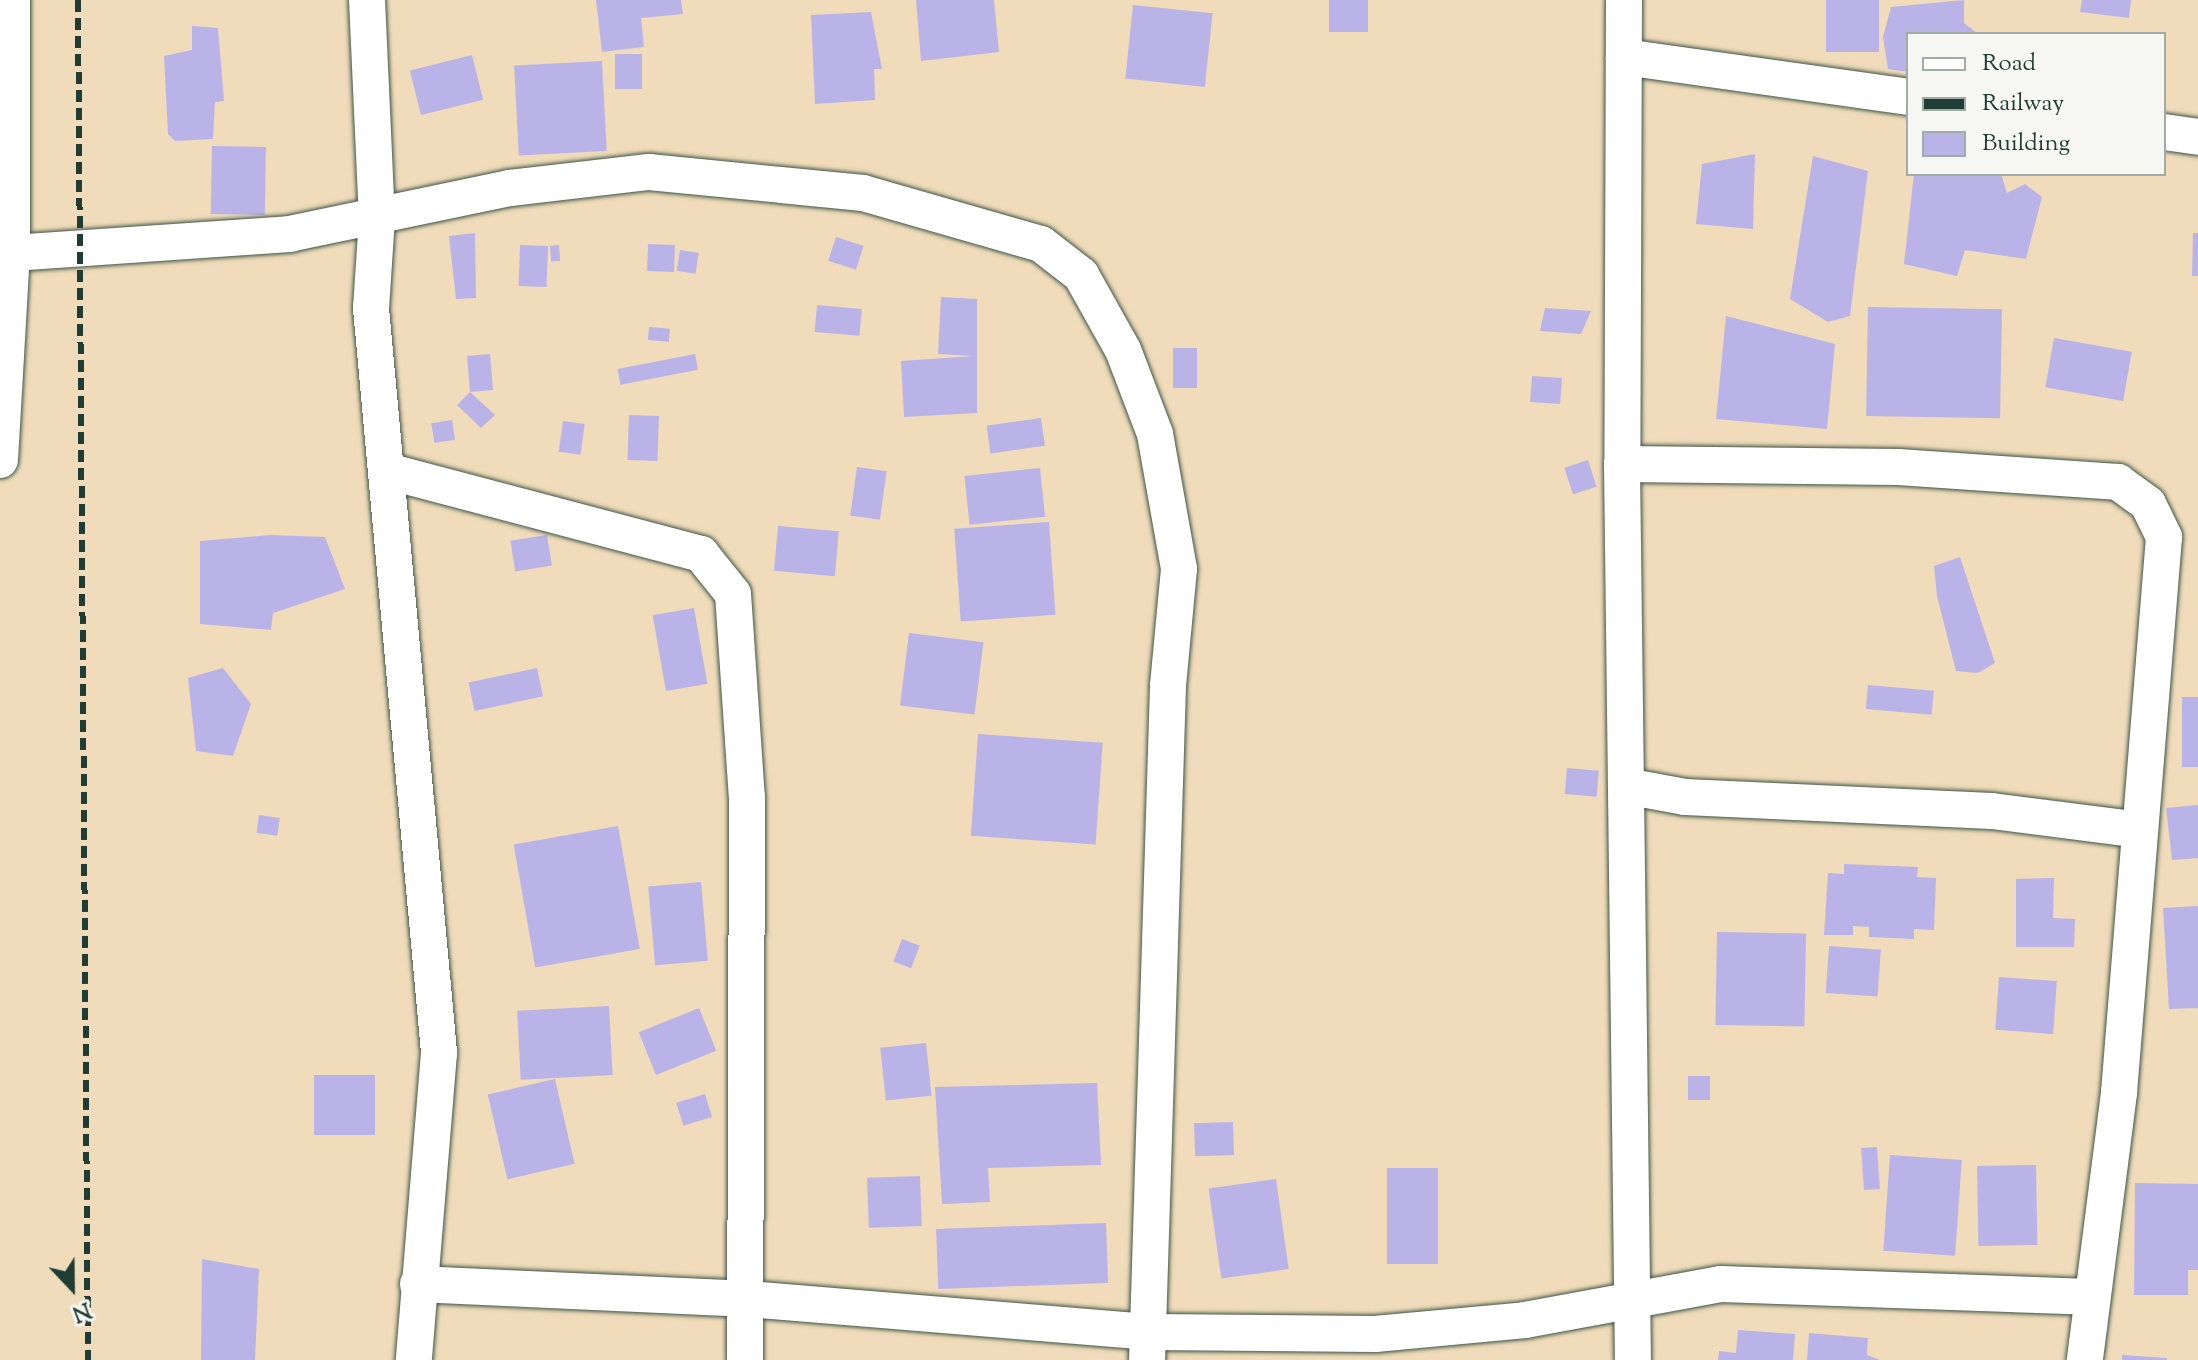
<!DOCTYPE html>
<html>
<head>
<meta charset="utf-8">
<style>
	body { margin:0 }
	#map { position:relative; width:2198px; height:1360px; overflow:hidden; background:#f0dcba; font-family:"Sorts Mill Goudy",serif }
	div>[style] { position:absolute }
	.building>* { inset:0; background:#bab3e8; transform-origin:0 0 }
	.roads { filter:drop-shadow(0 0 2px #3e5548) drop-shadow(0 0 2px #3e5548) }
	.street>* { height:36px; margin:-18px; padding:0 18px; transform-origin:18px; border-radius:18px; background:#fff }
	.rail>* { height:6px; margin-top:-3px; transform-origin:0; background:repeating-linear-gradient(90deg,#1f3d34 0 12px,transparent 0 18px) }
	span { translate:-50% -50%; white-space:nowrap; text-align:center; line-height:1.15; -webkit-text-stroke:8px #f6f6f2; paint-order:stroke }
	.legend { position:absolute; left:1906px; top:32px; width:260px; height:144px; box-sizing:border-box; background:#f6f6f2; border:2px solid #a0aca6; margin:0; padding:10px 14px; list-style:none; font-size:24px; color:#1f3d34 }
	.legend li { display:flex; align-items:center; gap:16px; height:40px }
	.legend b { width:40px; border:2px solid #a0aca6 }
	.north { position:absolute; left:32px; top:1248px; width:80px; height:80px; -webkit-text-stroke:6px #f6f6f2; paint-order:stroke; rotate:158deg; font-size:22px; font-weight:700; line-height:32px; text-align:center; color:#1f3d34 }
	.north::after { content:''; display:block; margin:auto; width:28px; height:36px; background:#1f3d34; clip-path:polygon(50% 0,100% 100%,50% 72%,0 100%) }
</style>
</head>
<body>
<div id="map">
	<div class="building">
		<i style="clip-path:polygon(596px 0,681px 0,683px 14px,641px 18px,644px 47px,602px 52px)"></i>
		<i style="clip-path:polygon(916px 0,994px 0,999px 52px,921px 61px)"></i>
		<i style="left:1329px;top:0;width:39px;height:32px"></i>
		<i style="left:1826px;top:0;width:53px;height:52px"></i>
		<i style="clip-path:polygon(1964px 0,1964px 23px,1978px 34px,1908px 34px,1908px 72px,1888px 69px,1883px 37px,1891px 7px)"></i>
		<i style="clip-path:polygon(2082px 0,2131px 0,2129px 18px,2080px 12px)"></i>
		<i style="left:1133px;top:5px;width:80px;height:74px;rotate:6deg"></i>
		<i style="clip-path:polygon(871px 12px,882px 69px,874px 69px,875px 100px,815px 104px,811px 15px)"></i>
		<i style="clip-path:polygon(192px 26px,218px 28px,224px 101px,215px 102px,213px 139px,175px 141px,168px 134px,164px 56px,192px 50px)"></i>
		<i style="left:615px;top:54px;width:27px;height:35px"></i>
		<i style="left:472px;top:55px;width:46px;height:64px;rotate:76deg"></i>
		<i style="left:602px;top:61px;width:90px;height:88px;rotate:87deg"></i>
		<i style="left:212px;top:146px;width:54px;height:68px;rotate:1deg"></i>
		<i style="clip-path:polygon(1755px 154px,1753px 229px,1696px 224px,1702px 164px)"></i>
		<i style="clip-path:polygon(1813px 156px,1868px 171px,1850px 316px,1828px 322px,1790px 299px)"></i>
		<i style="clip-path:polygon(1914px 174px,2001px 174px,2007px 193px,2025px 184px,2042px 197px,2026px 259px,1965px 250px,1957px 276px,1904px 264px)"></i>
		<i style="clip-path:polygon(475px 233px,476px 298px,456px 299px,449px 236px)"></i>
		<i style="clip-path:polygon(2193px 233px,2198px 233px,2198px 276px,2192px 276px)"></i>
		<i style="left:836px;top:237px;width:29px;height:25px;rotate:18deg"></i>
		<i style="left:648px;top:244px;width:27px;height:27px;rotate:2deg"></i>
		<i style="left:520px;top:245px;width:28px;height:41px;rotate:2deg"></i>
		<i style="left:559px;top:245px;width:16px;height:9px;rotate:86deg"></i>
		<i style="left:680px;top:250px;width:19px;height:21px;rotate:9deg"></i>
		<i style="clip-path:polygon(941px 297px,977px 299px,977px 413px,904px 417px,901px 361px,974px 356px,938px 354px)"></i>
		<i style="left:817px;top:305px;width:45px;height:27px;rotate:5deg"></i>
		<i style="left:1868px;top:307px;width:134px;height:109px;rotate:1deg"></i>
		<i style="clip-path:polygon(1545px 308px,1591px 311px,1581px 334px,1540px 331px)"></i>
		<i style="clip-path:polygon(1726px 316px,1835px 344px,1827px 429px,1716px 419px)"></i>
		<i style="left:649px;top:327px;width:21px;height:13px;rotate:5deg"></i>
		<i style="left:2054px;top:338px;width:79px;height:50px;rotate:10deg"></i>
		<i style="left:1173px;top:348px;width:24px;height:40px"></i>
		<i style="clip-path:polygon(490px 354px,493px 390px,470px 392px,495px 415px,481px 428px,457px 405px,470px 392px,467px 356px)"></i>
		<i style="left:695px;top:354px;width:16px;height:79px;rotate:79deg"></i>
		<i style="left:1532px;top:376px;width:30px;height:26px;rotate:4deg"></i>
		<i style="left:629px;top:415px;width:30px;height:45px;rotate:2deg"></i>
		<i style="left:1041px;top:418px;width:28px;height:55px;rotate:82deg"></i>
		<i style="left:452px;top:420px;width:20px;height:21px;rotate:81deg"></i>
		<i style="left:563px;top:421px;width:22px;height:31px;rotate:8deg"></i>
		<i style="left:1588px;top:460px;width:28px;height:25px;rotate:72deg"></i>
		<i style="left:857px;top:467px;width:30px;height:49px;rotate:8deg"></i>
		<i style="left:1040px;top:468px;width:49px;height:76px;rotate:84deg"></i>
		<i style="left:1049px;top:522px;width:93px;height:95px;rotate:86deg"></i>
		<i style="left:778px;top:526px;width:61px;height:45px;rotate:5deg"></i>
		<i style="clip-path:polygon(271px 535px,325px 537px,345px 589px,273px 613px,271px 630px,200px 624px,200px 541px)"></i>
		<i style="left:547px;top:535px;width:31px;height:37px;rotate:81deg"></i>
		<i style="clip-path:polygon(1960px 557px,1995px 663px,1978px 673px,1956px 671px,1937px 596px,1934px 566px)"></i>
		<i style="left:694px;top:608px;width:77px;height:42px;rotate:80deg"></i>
		<i style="left:909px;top:633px;width:75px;height:73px;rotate:7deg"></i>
		<i style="clip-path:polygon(223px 668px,251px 704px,233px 756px,196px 751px,188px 678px)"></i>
		<i style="left:537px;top:668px;width:29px;height:70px;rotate:78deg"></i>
		<i style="left:1868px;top:685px;width:66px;height:24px;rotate:5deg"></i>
		<i style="left:2182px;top:697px;width:16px;height:70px"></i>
		<i style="left:978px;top:734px;width:125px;height:102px;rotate:4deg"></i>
		<i style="left:1567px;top:768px;width:32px;height:26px;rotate:5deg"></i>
		<i style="clip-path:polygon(2198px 805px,2198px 858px,2172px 860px,2166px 808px)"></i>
		<i style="left:259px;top:815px;width:21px;height:18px;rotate:8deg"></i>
		<i style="left:618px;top:826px;width:125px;height:106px;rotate:80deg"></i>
		<i style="clip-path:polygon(1844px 864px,1918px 867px,1917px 877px,1936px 878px,1934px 930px,1914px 929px,1914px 939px,1869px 937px,1869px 927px,1853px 926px,1853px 935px,1824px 935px,1828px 873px,1844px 874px)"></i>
		<i style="clip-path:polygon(2054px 878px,2053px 918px,2075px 919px,2074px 947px,2016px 947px,2016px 879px)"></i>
		<i style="left:701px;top:882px;width:79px;height:53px;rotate:85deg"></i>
		<i style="clip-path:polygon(2198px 906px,2198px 1008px,2169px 1009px,2163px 908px)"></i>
		<i style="left:1717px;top:932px;width:89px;height:93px;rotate:1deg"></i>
		<i style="left:902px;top:939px;width:19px;height:24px;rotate:21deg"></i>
		<i style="left:1829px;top:946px;width:52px;height:47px;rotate:4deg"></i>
		<i style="left:1999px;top:977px;width:58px;height:53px;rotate:4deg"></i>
		<i style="left:609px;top:1006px;width:69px;height:92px;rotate:87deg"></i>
		<i style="left:699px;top:1008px;width:46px;height:65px;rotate:68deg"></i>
		<i style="left:926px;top:1043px;width:53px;height:46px;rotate:84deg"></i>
		<i style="left:314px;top:1075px;width:61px;height:60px"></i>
		<i style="left:1688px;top:1076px;width:22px;height:24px"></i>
		<i style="left:555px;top:1079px;width:87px;height:69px;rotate:77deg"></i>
		<i style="clip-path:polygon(1097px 1083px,1101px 1165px,988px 1168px,990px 1202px,942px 1204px,935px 1087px)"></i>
		<i style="left:705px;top:1094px;width:24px;height:30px;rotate:73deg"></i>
		<i style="left:1233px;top:1122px;width:33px;height:39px;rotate:88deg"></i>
		<i style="left:1877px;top:1147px;width:42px;height:16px;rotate:86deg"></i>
		<i style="left:1890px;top:1155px;width:72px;height:96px;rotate:4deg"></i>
		<i style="left:2036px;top:1165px;width:80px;height:59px;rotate:89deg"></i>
		<i style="left:1387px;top:1168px;width:51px;height:96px"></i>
		<i style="left:920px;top:1176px;width:50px;height:53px;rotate:88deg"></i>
		<i style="left:1276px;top:1179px;width:91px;height:68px;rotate:82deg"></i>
		<i style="clip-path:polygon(2135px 1183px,2198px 1184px,2198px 1270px,2188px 1270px,2188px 1295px,2134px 1295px)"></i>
		<i style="left:1106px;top:1223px;width:60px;height:170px;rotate:88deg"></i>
		<i style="clip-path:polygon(202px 1259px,259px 1269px,255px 1360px,201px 1360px)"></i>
		<i style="clip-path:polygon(1738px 1330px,1795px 1334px,1793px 1360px,1718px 1360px,1719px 1351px,1736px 1353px)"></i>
		<i style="clip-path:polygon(1809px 1333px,1868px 1338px,1867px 1355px,1880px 1360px,1807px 1360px)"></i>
		<i style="clip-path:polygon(2122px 1355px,2167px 1358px,2167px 1360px,2122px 1360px)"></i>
	</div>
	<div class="roads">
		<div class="street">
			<i style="left:367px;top:0;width:218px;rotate:87.4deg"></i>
			<i style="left:377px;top:218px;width:90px;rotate:93.8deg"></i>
			<i style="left:371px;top:308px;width:748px;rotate:84.78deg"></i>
			<i style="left:439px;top:1053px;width:308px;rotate:94.7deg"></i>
			<i style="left:1624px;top:0;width:464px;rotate:90.2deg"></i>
			<i style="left:1622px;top:464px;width:896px;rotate:89.3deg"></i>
			<i style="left:1624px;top:57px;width:287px;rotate:8deg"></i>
			<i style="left:2164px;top:132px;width:34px;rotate:8deg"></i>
			<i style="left:12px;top:253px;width:278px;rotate:-3.9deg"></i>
			<i style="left:289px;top:234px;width:226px;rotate:-11.8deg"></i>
			<i style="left:510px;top:188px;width:140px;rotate:-6.6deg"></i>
			<i style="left:649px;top:172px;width:215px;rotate:5.6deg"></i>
			<i style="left:863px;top:193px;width:185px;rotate:16deg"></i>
			<i style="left:1041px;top:244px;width:51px;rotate:37.8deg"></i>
			<i style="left:1081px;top:275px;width:86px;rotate:60.8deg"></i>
			<i style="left:1123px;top:350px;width:90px;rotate:69.1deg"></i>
			<i style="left:1155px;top:434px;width:137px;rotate:79.9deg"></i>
			<i style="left:1179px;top:569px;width:118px;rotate:95.4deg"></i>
			<i style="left:1168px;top:686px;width:674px;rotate:91.78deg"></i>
			<i style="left:0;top:460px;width:207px;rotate:-86.7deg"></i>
			<i style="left:12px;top:253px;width:253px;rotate:-90deg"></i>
			<i style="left:1622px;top:464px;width:276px;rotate:0.6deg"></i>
			<i style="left:1898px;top:467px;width:221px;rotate:3.9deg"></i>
			<i style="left:2118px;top:482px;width:37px;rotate:36deg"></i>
			<i style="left:2148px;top:504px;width:37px;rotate:64deg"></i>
			<i style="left:2164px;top:537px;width:558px;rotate:94.63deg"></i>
			<i style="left:2119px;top:1093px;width:269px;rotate:97.3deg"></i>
			<i style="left:387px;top:471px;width:325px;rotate:14.8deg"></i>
			<i style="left:701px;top:554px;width:51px;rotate:51.3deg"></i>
			<i style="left:733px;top:594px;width:203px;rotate:86.1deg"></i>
			<i style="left:747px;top:797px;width:563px;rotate:90.2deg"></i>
			<i style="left:1631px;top:787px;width:55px;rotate:10.5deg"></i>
			<i style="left:1685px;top:797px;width:307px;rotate:2.6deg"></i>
			<i style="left:1992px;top:811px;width:149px;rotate:7.3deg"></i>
			<i style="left:418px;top:1284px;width:330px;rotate:2.6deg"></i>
			<i style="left:748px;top:1299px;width:401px;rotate:4.7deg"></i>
			<i style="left:1148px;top:1332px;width:227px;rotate:0.5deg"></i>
			<i style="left:1375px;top:1334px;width:151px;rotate:-5.3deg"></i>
			<i style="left:1525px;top:1320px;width:199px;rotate:-10.4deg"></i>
			<i style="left:1721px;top:1284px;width:369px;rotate:2deg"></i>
		</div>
	</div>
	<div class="rail">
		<i style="left:78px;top:0;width:1360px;rotate:89.58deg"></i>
	</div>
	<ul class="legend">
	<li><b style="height:10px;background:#fff"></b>Road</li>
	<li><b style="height:10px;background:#1f3d34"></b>Railway</li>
	<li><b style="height:22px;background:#bab3e8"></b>Building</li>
	</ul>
	<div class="north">N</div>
</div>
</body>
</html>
